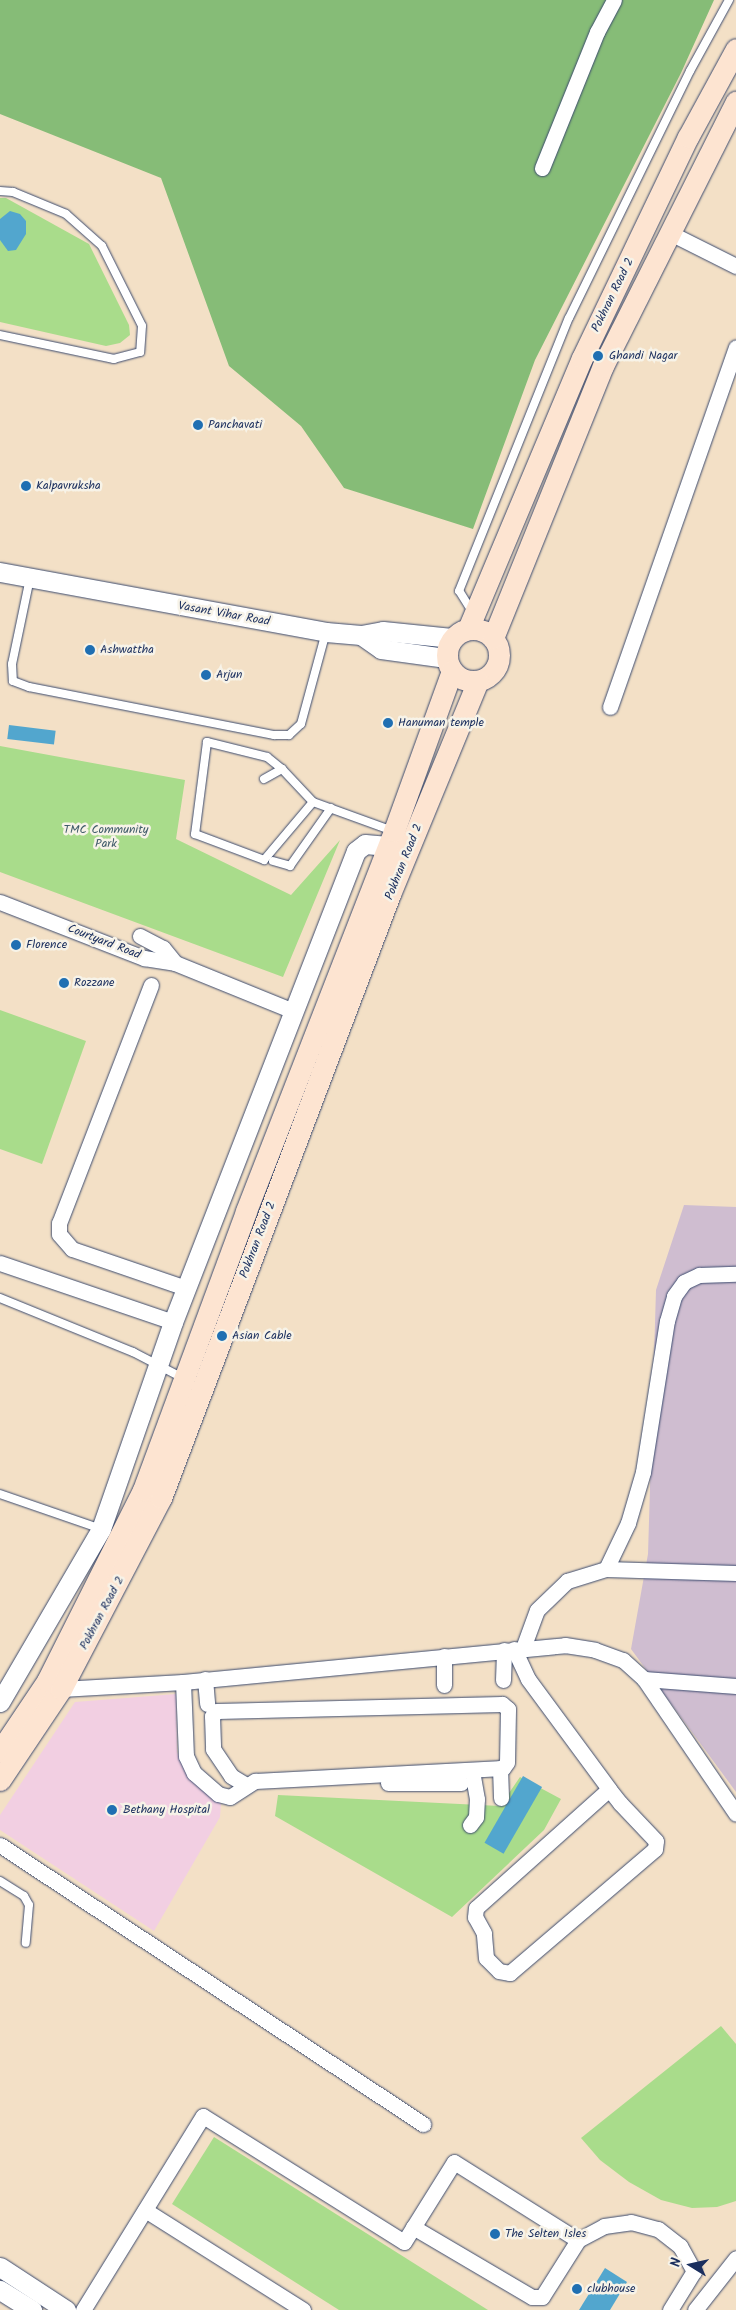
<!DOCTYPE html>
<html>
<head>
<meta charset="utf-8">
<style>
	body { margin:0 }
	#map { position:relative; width:736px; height:2310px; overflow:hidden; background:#f3e0c6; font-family:Kalam,sans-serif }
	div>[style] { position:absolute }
	.built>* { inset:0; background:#f2cfe2 }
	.industrial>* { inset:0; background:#cfbdd0 }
	.green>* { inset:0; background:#a9dc8b }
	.forest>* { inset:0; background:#86bc77 }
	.water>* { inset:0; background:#52a6ce; transform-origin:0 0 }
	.roads { filter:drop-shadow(0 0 1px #3b4a6e) drop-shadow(0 0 1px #3b4a6e) }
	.service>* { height:8px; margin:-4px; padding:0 4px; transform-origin:4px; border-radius:4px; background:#fff }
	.minor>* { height:15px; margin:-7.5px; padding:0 7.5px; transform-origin:7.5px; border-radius:7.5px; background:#fff }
	.tertiary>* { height:19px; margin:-9.5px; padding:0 9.5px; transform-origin:9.5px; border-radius:9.5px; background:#fff }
	.secondary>* { height:21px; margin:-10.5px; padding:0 10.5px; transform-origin:10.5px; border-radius:10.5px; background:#fde4d1 }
	.secondary>.ring { margin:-10.5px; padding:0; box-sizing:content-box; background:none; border:21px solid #fde4d1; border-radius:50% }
	.dots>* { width:14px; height:14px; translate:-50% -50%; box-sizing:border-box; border:2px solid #f7f3e8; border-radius:50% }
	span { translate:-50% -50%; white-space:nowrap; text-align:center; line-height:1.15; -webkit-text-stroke:5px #f7f3e8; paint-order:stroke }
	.street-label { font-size:12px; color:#1b2f5e }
	.poi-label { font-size:12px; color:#1b2f5e }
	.left { translate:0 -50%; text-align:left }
	.park-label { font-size:12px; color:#3e5a69 }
	.north { position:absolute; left:666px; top:2240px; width:50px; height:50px; -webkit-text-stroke:4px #f7f3e8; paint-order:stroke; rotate:280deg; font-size:14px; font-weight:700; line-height:20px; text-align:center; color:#1b2f5e }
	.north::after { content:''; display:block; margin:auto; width:18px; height:22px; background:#1b2f5e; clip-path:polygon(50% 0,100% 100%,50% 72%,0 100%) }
</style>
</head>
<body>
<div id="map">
	<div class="built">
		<i style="clip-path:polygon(176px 1694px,177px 1752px,185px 1770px,221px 1804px,220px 1817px,154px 1931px,0 1830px,0 1815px,75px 1702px)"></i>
	</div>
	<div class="industrial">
		<i style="clip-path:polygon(684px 1205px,736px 1207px,736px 1792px,631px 1649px,648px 1554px,656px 1290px)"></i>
	</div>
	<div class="green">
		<i style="clip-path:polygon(0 198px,6px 198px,89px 244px,129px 325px,130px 335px,120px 343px,106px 346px,0 322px)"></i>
		<i style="clip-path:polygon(0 746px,185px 780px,176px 839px,291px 895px,340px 840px,283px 977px,0 872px)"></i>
		<i style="clip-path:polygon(0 1010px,86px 1041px,42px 1164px,0 1149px)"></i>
		<i style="clip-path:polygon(520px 1777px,561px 1799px,544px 1830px,452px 1917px,275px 1816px,278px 1795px,500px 1806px)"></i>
		<i style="clip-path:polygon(721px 2026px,736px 2044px,736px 2201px,717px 2207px,692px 2208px,661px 2200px,629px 2182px,600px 2160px,581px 2138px)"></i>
		<i style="clip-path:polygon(214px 2137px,488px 2310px,339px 2310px,172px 2204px)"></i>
	</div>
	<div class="forest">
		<i style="clip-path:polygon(0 0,714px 0,681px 73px,535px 360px,473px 529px,344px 488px,301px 426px,229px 366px,161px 178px,0 114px)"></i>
	</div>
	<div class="water">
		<i style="clip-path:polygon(10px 211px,20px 214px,26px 221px,26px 234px,16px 250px,8px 251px,0 240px,0 219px)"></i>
		<i style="left:9px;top:725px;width:47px;height:14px;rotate:7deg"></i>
		<i style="left:523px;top:1776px;width:22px;height:77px;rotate:30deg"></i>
		<i style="clip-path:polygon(605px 2268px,627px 2282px,610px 2310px,579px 2310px)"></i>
	</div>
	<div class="roads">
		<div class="service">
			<i style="left:0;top:191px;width:13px;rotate:4deg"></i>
			<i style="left:13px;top:192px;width:57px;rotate:22.5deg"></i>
			<i style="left:66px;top:214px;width:48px;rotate:41.6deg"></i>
			<i style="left:102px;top:246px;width:89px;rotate:63.4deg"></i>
			<i style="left:142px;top:326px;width:26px;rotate:94deg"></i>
			<i style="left:140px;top:352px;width:27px;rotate:165deg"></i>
			<i style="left:114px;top:359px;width:116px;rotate:-168.1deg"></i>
			<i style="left:30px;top:578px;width:88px;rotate:101.8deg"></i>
			<i style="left:12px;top:664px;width:17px;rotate:87deg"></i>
			<i style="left:13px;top:681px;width:17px;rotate:21deg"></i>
			<i style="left:29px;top:687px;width:250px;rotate:11.1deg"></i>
			<i style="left:274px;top:735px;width:15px"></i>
			<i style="left:289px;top:735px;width:16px;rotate:-43deg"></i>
			<i style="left:301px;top:724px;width:95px;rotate:-74.8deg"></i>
			<i style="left:473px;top:613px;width:26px;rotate:-122deg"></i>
			<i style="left:459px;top:591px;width:294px;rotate:-68.1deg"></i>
			<i style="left:569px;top:318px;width:275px;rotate:-63.9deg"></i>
			<i style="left:690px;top:71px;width:81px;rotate:-61.2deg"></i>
			<i style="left:282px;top:769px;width:19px;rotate:-141deg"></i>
			<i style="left:267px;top:757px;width:62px;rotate:-166deg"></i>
			<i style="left:207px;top:742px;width:93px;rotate:97.4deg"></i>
			<i style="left:195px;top:834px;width:74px;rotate:20.6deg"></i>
			<i style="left:264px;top:860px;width:76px;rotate:-49.8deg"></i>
			<i style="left:264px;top:779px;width:21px;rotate:-29deg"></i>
			<i style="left:282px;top:769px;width:45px;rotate:46.8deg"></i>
			<i style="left:313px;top:802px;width:85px;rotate:19.9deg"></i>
			<i style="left:273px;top:861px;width:18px;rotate:16deg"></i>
			<i style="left:290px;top:866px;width:71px;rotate:-54.7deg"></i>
			<i style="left:0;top:1298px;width:144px;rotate:22.1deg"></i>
			<i style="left:133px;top:1352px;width:56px;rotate:27.5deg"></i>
			<i style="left:0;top:1494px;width:107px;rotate:19.1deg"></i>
			<i style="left:0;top:1881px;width:28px;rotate:32deg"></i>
			<i style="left:24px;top:1896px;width:10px;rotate:61deg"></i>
			<i style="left:29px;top:1905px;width:38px;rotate:95deg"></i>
		</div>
		<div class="minor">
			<i style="left:542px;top:168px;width:147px;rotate:-68deg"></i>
			<i style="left:597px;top:32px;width:36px;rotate:-62deg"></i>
			<i style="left:670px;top:233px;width:74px;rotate:26.6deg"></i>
			<i style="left:610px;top:707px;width:381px;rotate:-70.7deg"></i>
			<i style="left:0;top:902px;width:155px;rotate:21.3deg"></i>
			<i style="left:144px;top:958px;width:31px;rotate:9deg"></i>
			<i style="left:175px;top:963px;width:127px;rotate:22.1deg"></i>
			<i style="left:140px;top:936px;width:26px;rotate:28deg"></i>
			<i style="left:163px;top:948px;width:19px;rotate:51deg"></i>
			<i style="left:151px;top:985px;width:255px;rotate:111.1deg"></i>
			<i style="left:59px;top:1223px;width:11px;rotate:90deg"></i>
			<i style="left:59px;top:1234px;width:20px;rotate:49deg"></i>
			<i style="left:72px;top:1249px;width:120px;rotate:18.9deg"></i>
			<i style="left:0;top:1263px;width:183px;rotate:18.8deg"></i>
			<i style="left:606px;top:1569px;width:51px;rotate:-64.4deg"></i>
			<i style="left:628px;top:1523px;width:53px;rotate:-73.6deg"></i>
			<i style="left:643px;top:1472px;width:153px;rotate:-81deg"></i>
			<i style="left:667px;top:1321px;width:26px;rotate:-74deg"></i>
			<i style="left:674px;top:1296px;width:17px;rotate:-54deg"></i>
			<i style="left:684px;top:1282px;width:17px;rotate:-25deg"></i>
			<i style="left:699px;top:1275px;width:37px;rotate:-2deg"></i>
			<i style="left:523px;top:1648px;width:40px;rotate:-69.8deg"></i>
			<i style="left:537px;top:1610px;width:42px;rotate:-44deg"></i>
			<i style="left:567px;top:1581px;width:41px;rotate:-17.1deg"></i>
			<i style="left:606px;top:1569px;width:130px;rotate:1.8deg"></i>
			<i style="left:514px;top:1649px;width:33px;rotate:65deg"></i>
			<i style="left:528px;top:1679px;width:137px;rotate:53.6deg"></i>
			<i style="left:609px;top:1789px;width:18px;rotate:52deg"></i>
			<i style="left:620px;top:1803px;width:52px;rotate:46.5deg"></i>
			<i style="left:656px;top:1841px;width:8px;rotate:97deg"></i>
			<i style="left:655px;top:1849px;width:191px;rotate:139.5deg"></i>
			<i style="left:510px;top:1973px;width:11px;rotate:-170deg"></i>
			<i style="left:499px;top:1971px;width:18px;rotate:-135deg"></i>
			<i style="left:486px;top:1958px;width:25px;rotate:-95deg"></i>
			<i style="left:484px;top:1933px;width:18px;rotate:-119deg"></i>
			<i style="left:475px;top:1917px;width:9px;rotate:-84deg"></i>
			<i style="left:476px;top:1908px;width:178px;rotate:-41.8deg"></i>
			<i style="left:444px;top:1656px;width:29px;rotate:90deg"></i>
			<i style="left:205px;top:1679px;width:25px;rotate:85deg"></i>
			<i style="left:644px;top:1679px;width:92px;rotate:4.4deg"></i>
			<i style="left:503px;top:1680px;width:30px;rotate:-88deg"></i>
			<i style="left:183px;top:1682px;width:74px;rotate:87.7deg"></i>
			<i style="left:186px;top:1756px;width:19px;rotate:65deg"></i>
			<i style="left:194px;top:1773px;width:32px;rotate:41deg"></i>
			<i style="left:218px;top:1794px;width:12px;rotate:14deg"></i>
			<i style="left:230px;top:1797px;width:30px;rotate:-33deg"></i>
			<i style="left:255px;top:1781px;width:248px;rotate:-3deg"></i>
			<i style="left:503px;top:1768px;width:7px;rotate:-56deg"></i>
			<i style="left:507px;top:1762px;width:53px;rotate:-88.9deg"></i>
			<i style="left:508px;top:1709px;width:8px;rotate:-140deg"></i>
			<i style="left:502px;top:1704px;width:285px;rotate:178.6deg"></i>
			<i style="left:217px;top:1711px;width:7px;rotate:135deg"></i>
			<i style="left:212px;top:1716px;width:33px;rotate:88deg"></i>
			<i style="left:213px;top:1749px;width:32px;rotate:56deg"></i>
			<i style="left:231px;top:1776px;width:17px;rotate:31deg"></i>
			<i style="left:54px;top:1685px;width:8px;rotate:30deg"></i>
			<i style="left:61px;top:1689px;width:122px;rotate:-3.3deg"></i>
			<i style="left:183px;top:1682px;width:384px;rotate:-5.5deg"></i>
			<i style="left:565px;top:1645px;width:30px;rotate:9deg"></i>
			<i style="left:595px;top:1650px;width:30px;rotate:20deg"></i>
			<i style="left:623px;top:1660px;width:28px;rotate:42deg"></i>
			<i style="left:644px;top:1679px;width:163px;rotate:55.7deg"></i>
			<i style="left:500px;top:1768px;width:30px;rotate:88deg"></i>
			<i style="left:388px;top:1783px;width:73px"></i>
			<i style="left:470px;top:1825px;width:10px;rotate:-53deg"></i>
			<i style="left:476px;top:1817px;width:18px;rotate:-87deg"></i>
			<i style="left:477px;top:1799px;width:29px;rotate:-100deg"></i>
			<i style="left:0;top:1845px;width:507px;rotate:33.41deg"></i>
			<i style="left:145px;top:2210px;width:187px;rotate:32.3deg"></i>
			<i style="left:413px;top:2227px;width:138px;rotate:30.5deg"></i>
			<i style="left:532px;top:2297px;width:10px"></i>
			<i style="left:542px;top:2297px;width:67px;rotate:-57.7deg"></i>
			<i style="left:83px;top:2310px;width:228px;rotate:-58.3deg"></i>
			<i style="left:203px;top:2116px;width:237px;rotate:32.1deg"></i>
			<i style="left:404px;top:2242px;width:94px;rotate:-58deg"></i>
			<i style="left:454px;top:2162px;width:146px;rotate:32.2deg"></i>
			<i style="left:578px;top:2240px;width:30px;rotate:-28deg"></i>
			<i style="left:604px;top:2226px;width:27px;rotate:-8deg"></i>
			<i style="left:631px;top:2222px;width:28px;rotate:15deg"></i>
			<i style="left:658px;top:2229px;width:28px;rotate:38deg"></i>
			<i style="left:680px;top:2246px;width:29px;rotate:61deg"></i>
			<i style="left:694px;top:2271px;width:46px;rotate:121.6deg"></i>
			<i style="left:695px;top:2310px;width:66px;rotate:-51.7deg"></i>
		</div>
		<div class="tertiary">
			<i style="left:0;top:572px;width:331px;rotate:10.4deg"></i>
			<i style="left:326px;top:632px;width:35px;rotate:5deg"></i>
			<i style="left:361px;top:635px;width:24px;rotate:35deg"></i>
			<i style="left:381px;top:649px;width:66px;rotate:7.9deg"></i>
			<i style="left:361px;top:635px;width:22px;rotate:-10deg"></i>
			<i style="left:383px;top:631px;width:69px;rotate:5.8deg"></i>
			<i style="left:0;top:1702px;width:200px;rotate:-59.7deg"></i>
			<i style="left:101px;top:1529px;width:219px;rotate:-70.8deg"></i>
			<i style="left:173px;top:1322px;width:505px;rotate:-68.77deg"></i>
			<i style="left:356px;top:851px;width:11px;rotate:-38deg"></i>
			<i style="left:365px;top:844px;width:23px;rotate:5deg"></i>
			<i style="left:0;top:2267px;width:79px;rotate:33.1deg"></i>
			<i style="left:0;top:2290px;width:38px;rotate:32deg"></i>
		</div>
		<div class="secondary">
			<i class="ring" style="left:447px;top:629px;width:31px;height:31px"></i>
			<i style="left:468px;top:629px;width:294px;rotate:-67.2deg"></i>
			<i style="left:582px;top:358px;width:245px;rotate:-64.4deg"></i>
			<i style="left:688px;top:137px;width:100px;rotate:-61.4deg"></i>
			<i style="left:493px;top:638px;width:293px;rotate:-68deg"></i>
			<i style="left:603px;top:366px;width:296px;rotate:-63.3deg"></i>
			<i style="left:0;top:1751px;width:84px;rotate:-56.1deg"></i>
			<i style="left:47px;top:1681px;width:214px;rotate:-63.3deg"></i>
			<i style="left:143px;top:1490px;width:297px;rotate:-69.7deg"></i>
			<i style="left:246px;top:1211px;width:408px;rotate:-68.7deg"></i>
			<i style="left:394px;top:831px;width:170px;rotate:-70.1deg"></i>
			<i style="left:0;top:1780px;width:110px;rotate:-56.2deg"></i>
			<i style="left:61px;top:1689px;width:216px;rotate:-62.4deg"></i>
			<i style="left:161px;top:1498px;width:646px;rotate:-69.24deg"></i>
			<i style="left:390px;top:894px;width:230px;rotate:-67.6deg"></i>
		</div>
	</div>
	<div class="dots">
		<i style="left:598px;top:356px;background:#1f6fb2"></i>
		<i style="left:198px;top:425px;background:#1f6fb2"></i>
		<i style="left:26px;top:486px;background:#1f6fb2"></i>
		<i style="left:90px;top:650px;background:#1f6fb2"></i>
		<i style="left:206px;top:675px;background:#1f6fb2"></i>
		<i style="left:388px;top:723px;background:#1f6fb2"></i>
		<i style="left:16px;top:945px;background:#1f6fb2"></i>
		<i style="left:64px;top:983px;background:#1f6fb2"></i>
		<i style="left:222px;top:1336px;background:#1f6fb2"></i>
		<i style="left:112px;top:1810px;background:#1f6fb2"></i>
		<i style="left:495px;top:2234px;background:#1f6fb2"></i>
		<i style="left:577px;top:2289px;background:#1f6fb2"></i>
	</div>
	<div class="street-label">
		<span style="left:613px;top:295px;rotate:-64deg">Pokhran Road 2</span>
		<span style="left:224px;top:614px;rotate:10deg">Vasant Vihar Road</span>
		<span style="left:404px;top:862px;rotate:-68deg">Pokhran Road 2</span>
		<span style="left:104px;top:942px;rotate:21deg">Courtyard Road</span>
		<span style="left:258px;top:1240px;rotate:-69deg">Pokhran Road 2</span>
		<span style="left:102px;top:1613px;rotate:-62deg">Pokhran Road 2</span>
	</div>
	<div class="poi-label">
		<span class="left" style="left:609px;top:356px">Ghandi Nagar</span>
		<span class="left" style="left:208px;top:425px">Panchavati</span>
		<span class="left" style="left:36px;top:486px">Kalpavruksha</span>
		<span class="left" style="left:100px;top:650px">Ashwattha</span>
		<span class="left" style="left:216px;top:675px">Arjun</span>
		<span class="left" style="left:398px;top:723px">Hanuman temple</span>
		<span class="left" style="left:26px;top:945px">Florence</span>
		<span class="left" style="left:74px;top:983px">Rozzane</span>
		<span class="left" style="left:232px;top:1336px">Asian Cable</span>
		<span class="left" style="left:123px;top:1810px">Bethany Hospital</span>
		<span class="left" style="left:505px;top:2234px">The Selten Isles</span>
		<span class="left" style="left:587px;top:2289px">clubhouse</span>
	</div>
	<div class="park-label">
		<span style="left:106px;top:837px">TMC Community<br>Park</span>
	</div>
	<div class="north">N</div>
</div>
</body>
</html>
